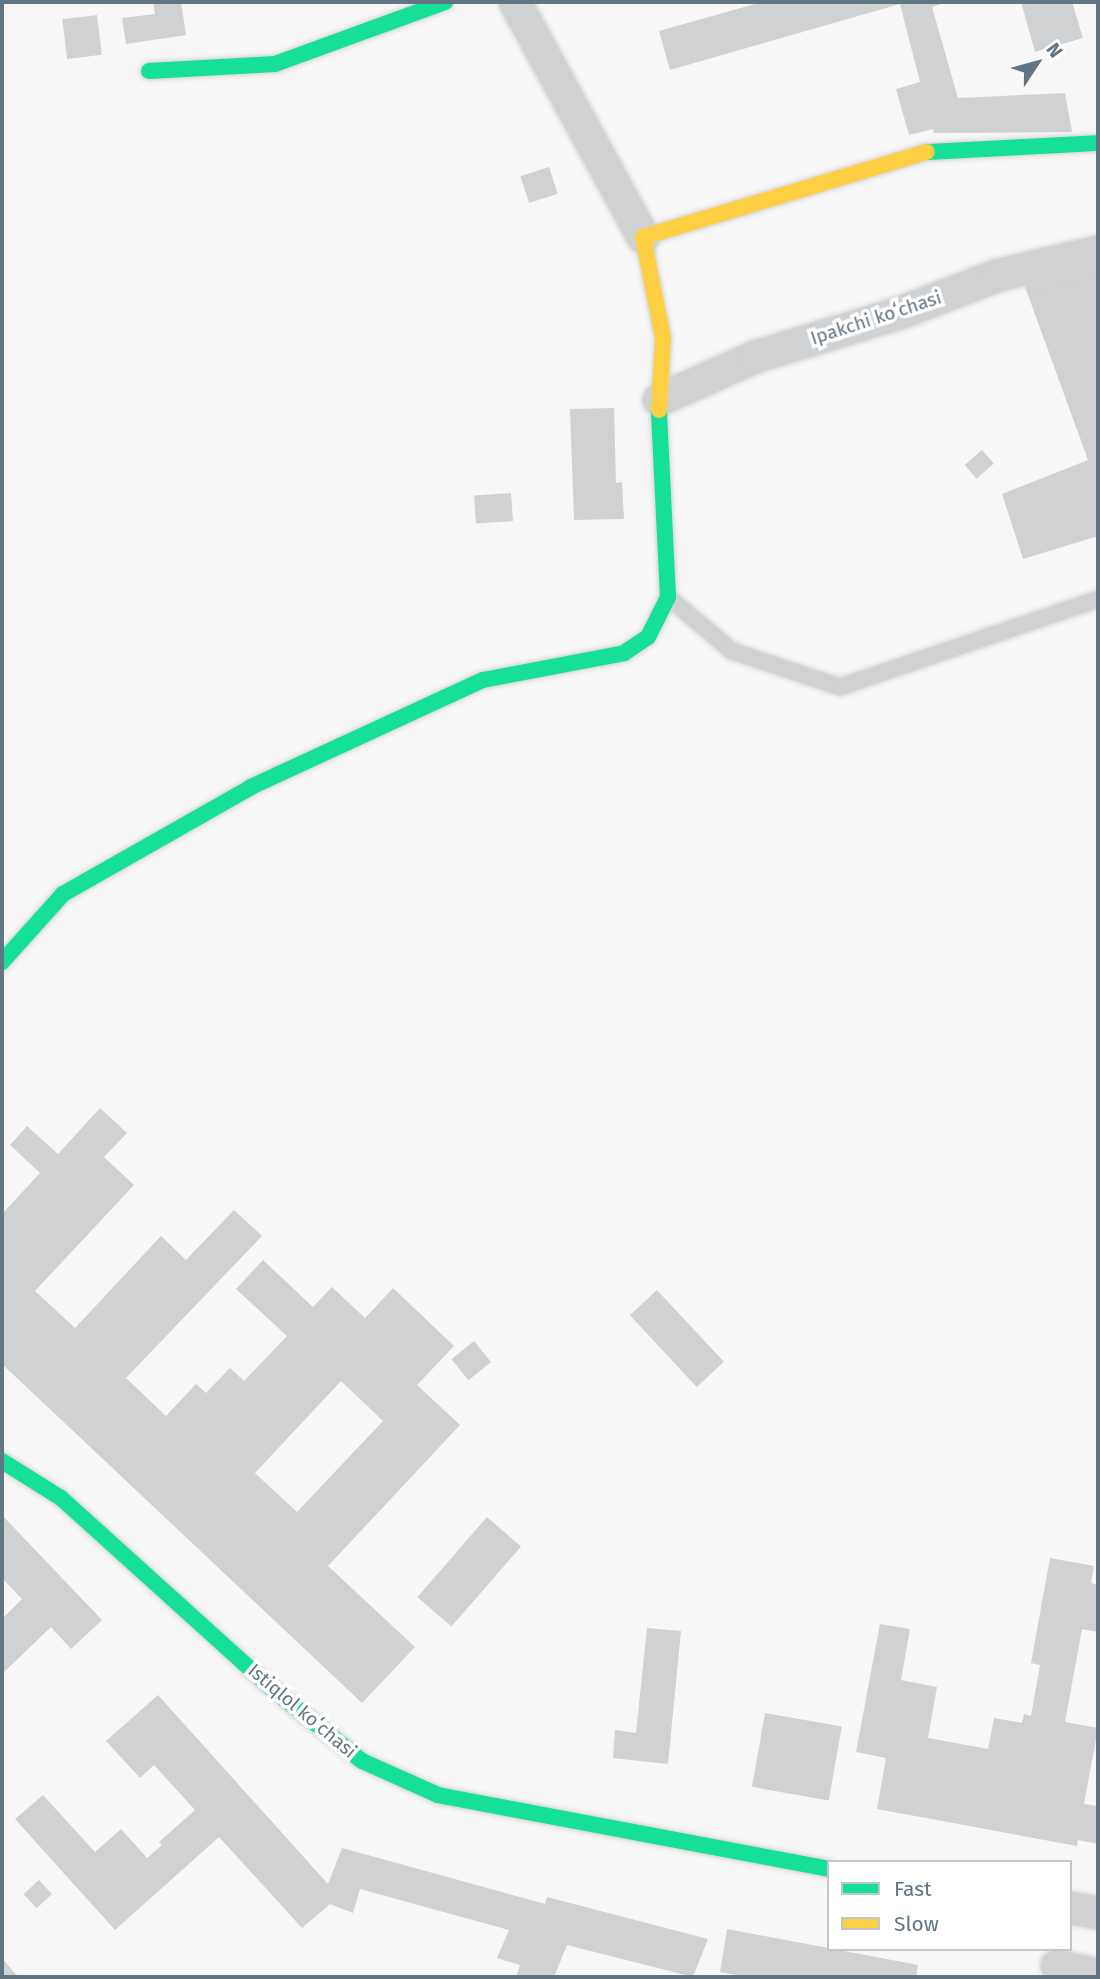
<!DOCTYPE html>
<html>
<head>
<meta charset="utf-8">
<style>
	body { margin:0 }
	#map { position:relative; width:1100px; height:1979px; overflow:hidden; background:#f7f7f7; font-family:"Fira Sans",sans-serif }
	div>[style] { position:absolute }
	.building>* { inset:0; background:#cfd1d2; transform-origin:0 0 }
	.roads { filter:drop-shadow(0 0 2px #d3d4d5) drop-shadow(0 0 2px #d3d4d5) }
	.lane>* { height:16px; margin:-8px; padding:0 8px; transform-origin:8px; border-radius:8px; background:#cfd1d2 }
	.street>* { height:32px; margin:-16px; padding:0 16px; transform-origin:16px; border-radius:16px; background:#cfd1d2 }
	.fast>* { height:16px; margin:-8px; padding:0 8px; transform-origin:8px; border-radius:8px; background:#16e098 }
	.slow>* { height:16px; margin:-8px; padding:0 8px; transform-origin:8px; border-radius:8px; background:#ffcf43 }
	span { translate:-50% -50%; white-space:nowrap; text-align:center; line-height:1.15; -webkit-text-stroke:7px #fff; paint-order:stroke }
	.street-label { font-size:19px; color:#627582 }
	.frame { position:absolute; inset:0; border:4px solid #627582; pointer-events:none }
	.legend { position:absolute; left:827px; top:1860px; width:245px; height:91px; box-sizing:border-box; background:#fff; border:2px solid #c0c8cd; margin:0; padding:9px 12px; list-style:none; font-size:21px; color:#627582 }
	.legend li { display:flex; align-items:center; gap:14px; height:35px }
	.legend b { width:35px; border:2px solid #c0c8cd }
	.north { position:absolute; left:1002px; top:28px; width:70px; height:70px; -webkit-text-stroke:5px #fff; paint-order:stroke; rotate:54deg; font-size:19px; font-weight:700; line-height:28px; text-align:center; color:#627582 }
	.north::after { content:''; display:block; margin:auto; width:24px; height:32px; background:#627582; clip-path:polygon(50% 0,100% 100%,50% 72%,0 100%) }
</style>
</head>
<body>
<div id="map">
	<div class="building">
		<i style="clip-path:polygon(153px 2px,181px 2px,186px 35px,126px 44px,122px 18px,155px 14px)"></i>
		<i style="clip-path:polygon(762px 2px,947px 2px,932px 7px,958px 98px,1065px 93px,1072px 132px,934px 133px,933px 129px,909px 135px,896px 89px,920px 82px,900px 4px,670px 70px,659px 31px)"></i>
		<i style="clip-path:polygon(1021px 2px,1072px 2px,1083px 38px,1035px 52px)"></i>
		<i style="left:97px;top:15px;width:40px;height:35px;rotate:83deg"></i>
		<i style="left:549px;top:167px;width:28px;height:30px;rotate:72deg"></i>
		<i style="clip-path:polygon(1098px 264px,1098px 536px,1023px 559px,1002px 494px,1088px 460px,1024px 284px)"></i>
		<i style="clip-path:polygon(614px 408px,616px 483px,622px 482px,624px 519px,574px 520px,570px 409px)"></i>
		<i style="left:982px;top:450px;width:18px;height:23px;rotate:49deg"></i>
		<i style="left:511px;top:493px;width:28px;height:37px;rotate:86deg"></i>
		<i style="clip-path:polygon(evenodd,100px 1108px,127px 1133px,104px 1157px,134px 1185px,35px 1291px,75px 1328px,161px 1236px,186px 1260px,234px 1210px,262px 1236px,126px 1378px,166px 1416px,196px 1384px,206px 1393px,230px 1368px,244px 1381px,287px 1336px,236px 1289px,263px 1260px,313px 1307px,332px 1287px,365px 1318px,393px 1288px,454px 1346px,417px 1385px,460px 1425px,328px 1566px,415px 1647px,362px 1703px,2px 1364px,2px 1214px,40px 1173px,10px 1145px,27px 1126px,58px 1154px,100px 1108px,341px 1381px,383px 1421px,297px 1512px,255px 1473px,341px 1381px)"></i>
		<i style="left:657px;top:1290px;width:98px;height:37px;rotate:47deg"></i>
		<i style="left:474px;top:1341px;width:27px;height:29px;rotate:51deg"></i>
		<i style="clip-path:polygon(2px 1515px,102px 1620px,71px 1649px,51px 1627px,2px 1674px,2px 1619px,22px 1599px,2px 1578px)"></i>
		<i style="left:487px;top:1517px;width:45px;height:106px;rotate:41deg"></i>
		<i style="clip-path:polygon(1050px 1558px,1094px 1566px,1091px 1583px,1098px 1585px,1098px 1632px,1082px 1629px,1065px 1722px,1098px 1728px,1084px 1804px,1098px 1806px,1098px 1844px,1078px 1840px,1077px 1846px,877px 1809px,886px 1758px,856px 1752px,880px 1624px,910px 1629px,901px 1680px,937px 1687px,928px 1738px,988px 1749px,994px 1718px,1022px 1723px,1024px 1714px,1031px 1716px,1040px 1665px,1031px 1663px)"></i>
		<i style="clip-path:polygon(647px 1628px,681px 1631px,668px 1764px,613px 1758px,615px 1730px,636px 1733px)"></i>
		<i style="clip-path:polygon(158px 1695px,328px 1884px,342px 1848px,545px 1904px,547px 1897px,708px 1939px,693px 1977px,567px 1945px,554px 1977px,516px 1977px,520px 1965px,497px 1958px,509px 1930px,360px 1889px,353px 1913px,330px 1904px,302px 1928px,219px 1837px,115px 1930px,15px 1819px,43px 1795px,95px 1852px,121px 1829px,147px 1858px,162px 1845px,159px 1842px,195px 1810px,154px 1765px,140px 1778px,106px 1741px)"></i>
		<i style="left:765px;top:1713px;width:78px;height:75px;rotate:10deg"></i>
		<i style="left:39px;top:1880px;width:19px;height:21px;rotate:47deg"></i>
		<i style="clip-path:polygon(727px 1929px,918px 1965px,916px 1977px,746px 1977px,720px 1972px)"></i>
		<i style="clip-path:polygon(2px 1958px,18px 1977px,2px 1977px)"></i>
	</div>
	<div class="roads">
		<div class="lane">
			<i style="left:668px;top:597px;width:84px;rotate:40.2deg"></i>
			<i style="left:732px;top:651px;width:114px;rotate:18.4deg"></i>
			<i style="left:840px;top:687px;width:273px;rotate:-18.8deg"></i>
		</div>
		<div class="street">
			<i style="left:515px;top:2px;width:268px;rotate:61.4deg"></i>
			<i style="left:659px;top:400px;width:105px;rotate:-24.1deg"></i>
			<i style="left:755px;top:357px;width:152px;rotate:-16.9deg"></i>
			<i style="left:900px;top:313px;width:106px;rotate:-21deg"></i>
			<i style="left:999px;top:275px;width:102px;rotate:-13.1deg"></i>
			<i style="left:1070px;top:1908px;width:28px;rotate:10deg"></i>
			<i style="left:1057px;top:1966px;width:42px;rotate:12.4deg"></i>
		</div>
		<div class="fast">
			<i style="left:149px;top:71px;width:126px;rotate:-3.2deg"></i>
			<i style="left:275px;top:64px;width:181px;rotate:-20deg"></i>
			<i style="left:927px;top:152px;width:171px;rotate:-3deg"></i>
			<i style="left:2px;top:962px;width:91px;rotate:-48.1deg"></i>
			<i style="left:63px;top:894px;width:216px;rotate:-29.6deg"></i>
			<i style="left:251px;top:787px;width:255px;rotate:-24.8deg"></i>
			<i style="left:483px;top:680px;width:144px;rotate:-10.8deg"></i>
			<i style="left:624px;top:653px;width:29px;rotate:-34deg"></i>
			<i style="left:648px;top:637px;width:45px;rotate:-63.4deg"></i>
			<i style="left:668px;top:597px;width:187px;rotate:-92.8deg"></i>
			<i style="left:2px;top:1461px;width:70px;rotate:32.1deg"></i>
			<i style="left:61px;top:1498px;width:282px;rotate:42.1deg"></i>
			<i style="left:270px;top:1687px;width:118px;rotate:38.8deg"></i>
			<i style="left:362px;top:1761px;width:83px;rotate:24.1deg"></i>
			<i style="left:438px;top:1795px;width:398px;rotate:10.7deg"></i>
		</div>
		<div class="slow">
			<i style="left:659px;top:410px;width:72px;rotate:-86.8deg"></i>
			<i style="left:663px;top:338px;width:103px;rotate:-101.2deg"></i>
			<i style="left:643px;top:237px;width:296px;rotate:-16.7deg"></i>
		</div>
	</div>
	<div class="street-label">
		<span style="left:876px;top:318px;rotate:-18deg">Ipakchi koʻchasi</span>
		<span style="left:302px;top:1711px;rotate:40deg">Istiqlol koʻchasi</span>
	</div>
	<div class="frame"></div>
	<ul class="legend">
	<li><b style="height:9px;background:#16e098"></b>Fast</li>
	<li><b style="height:9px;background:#ffcf43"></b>Slow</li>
	</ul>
	<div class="north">N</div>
</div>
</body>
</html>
